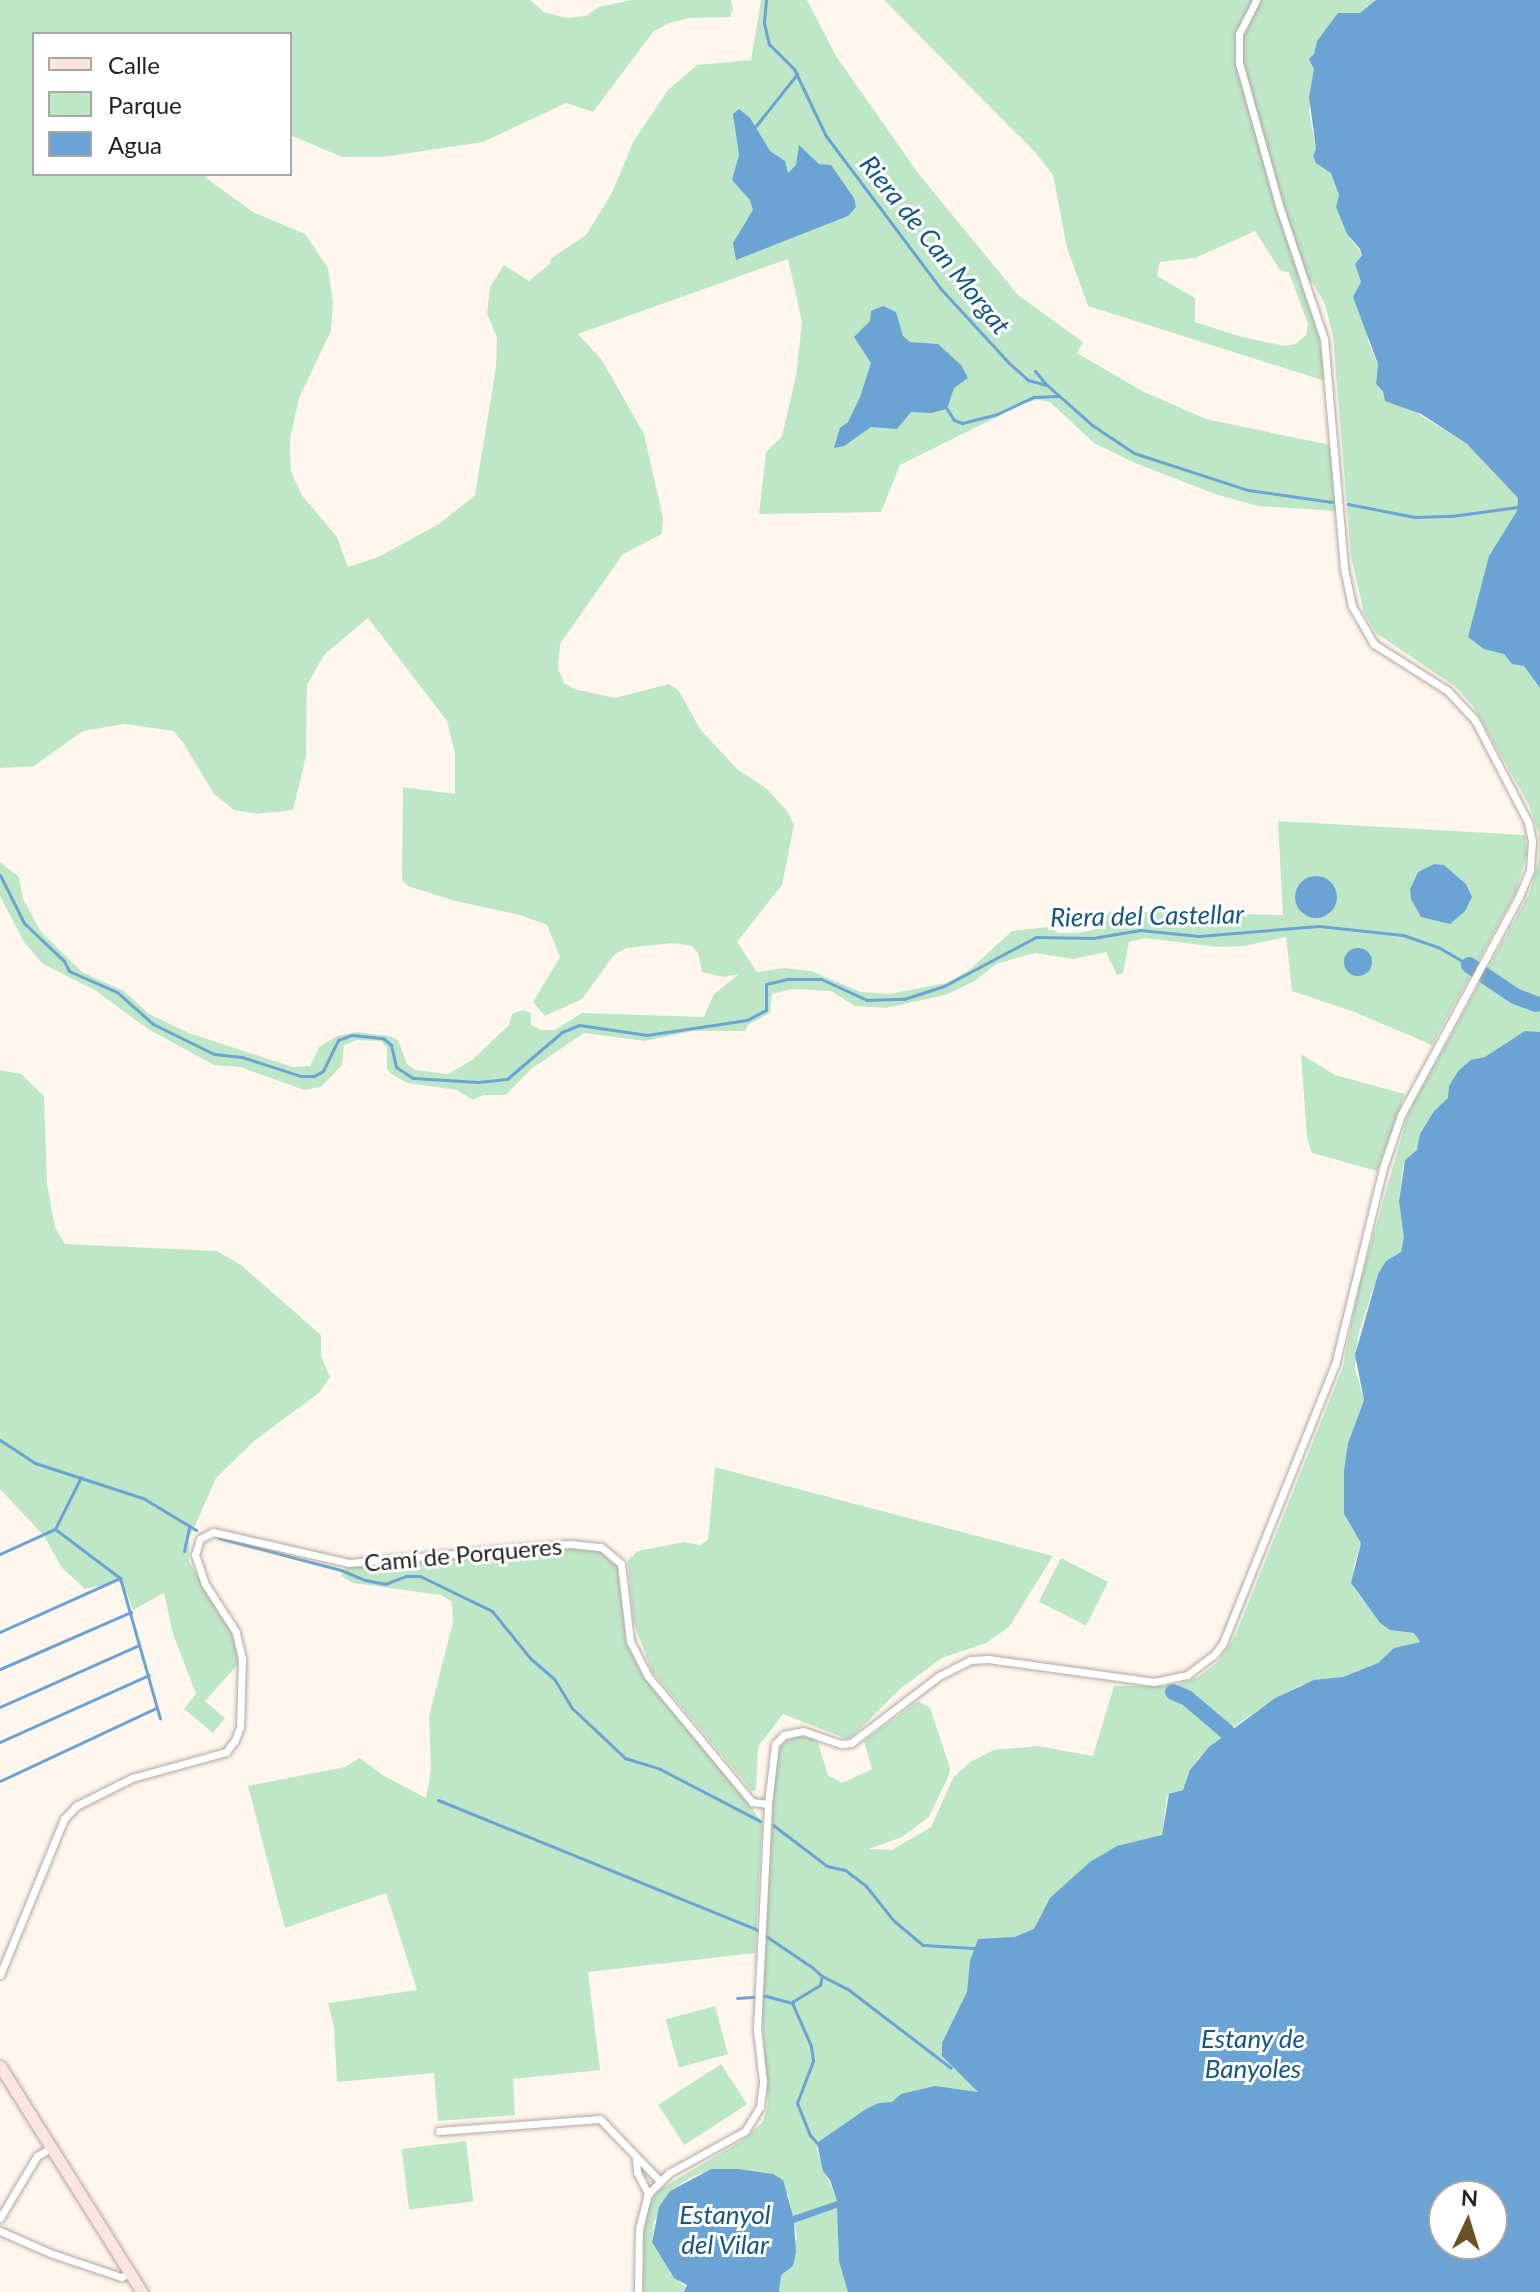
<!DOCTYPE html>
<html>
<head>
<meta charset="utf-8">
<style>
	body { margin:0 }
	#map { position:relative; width:1540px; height:2292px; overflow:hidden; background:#fff7ee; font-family:Lato,sans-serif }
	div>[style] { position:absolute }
	.green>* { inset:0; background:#bee7c7; transform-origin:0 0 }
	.water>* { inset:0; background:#6aa3d4 }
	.round { border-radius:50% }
	.stream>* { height:3px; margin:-1.5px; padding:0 1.5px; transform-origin:1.5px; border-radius:1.5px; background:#6aa3d4 }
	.river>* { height:16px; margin:-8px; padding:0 8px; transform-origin:8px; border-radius:8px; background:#6aa3d4 }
	.roads { filter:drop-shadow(0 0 2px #b2a89e) drop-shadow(0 0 2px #b2a89e) }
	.street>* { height:7px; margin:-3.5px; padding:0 3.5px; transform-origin:3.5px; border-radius:3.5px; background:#fff }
	.secondary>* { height:11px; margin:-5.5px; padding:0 5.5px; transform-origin:5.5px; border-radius:5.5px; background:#fce5de }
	span { translate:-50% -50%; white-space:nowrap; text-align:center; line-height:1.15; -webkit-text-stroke:6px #fff; paint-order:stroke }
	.street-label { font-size:24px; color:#26231f }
	.water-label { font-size:26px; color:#155685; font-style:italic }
	.legend { position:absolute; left:32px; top:32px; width:260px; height:144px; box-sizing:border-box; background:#fff; border:2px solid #a8a7a5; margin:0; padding:10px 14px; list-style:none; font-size:24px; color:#26231f }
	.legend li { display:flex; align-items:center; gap:16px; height:40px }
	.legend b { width:40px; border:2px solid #a8a7a5 }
	.north { position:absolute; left:1428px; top:2180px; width:80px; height:80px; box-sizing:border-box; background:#fff; border:2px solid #a8a7a5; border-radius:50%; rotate:4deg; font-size:22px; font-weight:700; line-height:32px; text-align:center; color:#26231f }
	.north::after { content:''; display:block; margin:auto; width:28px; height:36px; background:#695122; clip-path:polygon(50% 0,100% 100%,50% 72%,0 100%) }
</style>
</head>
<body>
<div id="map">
	<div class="green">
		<i style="clip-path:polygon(evenodd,0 0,530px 0,544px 12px,566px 18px,586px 16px,599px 7px,631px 0,731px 0,733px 9px,730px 17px,689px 18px,669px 23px,653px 32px,593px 112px,566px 103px,483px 142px,383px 157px,342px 157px,290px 135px,290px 34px,34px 34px,34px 174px,206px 174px,206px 178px,253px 212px,305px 234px,328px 268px,333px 302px,331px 331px,299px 398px,290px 440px,291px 471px,301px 494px,337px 537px,348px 567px,378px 557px,439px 524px,475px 495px,496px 367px,497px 337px,487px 314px,490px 287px,504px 265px,529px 281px,551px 263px,550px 259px,586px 235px,612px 193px,633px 142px,668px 90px,697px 65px,751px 60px,761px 0,807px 0,836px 56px,918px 173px,1018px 295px,1083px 342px,1077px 353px,1142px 391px,1206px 419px,1330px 445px,1336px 511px,1258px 506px,1215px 494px,1135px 463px,1094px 443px,1050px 402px,1039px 400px,1027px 402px,900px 465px,881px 512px,759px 514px,766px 452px,782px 436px,796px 376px,802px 322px,788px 259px,578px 334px,602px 360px,644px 434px,663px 518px,662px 534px,623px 554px,560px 644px,558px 668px,564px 683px,574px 689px,615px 698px,669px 684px,679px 691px,700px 729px,738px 770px,766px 788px,787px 811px,794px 825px,782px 885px,737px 942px,757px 972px,784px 968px,811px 971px,861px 992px,889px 994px,946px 983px,968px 971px,1012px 931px,1047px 927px,1059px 933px,1076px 933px,1093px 930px,1111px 911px,1283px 915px,1278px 821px,1525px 835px,1527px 853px,1516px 892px,1432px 1045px,1352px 1011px,1292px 991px,1286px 937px,1244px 946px,1217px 947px,1145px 938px,1129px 942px,1123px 973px,1117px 975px,1106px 952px,1073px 959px,1035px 953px,996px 964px,975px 981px,945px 995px,886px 1008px,855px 1006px,831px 991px,793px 989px,772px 994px,770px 1013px,749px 1024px,745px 1031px,693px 1031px,645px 1041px,584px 1033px,531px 1069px,506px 1095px,484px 1095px,473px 1100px,457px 1090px,407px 1083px,391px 1074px,387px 1069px,387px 1048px,381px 1041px,357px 1040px,344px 1045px,342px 1065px,321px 1087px,304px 1090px,240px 1067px,214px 1065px,148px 1029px,96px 991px,43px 964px,24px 942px,0 896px,0 862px,19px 877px,23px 899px,41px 932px,82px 972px,124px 991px,149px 1014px,189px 1033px,293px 1067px,310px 1066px,319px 1047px,337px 1036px,357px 1032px,390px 1036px,398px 1040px,407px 1064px,416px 1070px,448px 1074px,472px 1060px,509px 1025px,512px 1014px,523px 1010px,531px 1013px,531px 1025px,541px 1030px,554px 1030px,582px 1013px,704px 1017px,714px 994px,739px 974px,724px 977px,702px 972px,698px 953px,692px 946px,673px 943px,626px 948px,614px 955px,582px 999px,545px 1016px,533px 1002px,560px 957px,547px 925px,520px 915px,455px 901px,408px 886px,402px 880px,403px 787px,455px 794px,455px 754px,447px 721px,368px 618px,324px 655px,307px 685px,306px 757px,293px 810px,257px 814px,234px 810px,214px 794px,182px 741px,173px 731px,160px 729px,124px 724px,83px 731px,34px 766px,0 768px,0 0,1434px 864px,1444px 865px,1466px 884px,1410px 889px,1418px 872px,1434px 864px)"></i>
		<i style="clip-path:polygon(evenodd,884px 0,1386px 0,1314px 76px,1309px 111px,1315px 144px,1335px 171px,1347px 234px,1362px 254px,1355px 264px,1362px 286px,1368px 341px,1378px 365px,1376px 379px,1412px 410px,1467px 444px,1518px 498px,1517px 511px,1540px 672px,1540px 1043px,1452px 1084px,1449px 1098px,1434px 1111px,1421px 1133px,1417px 1150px,1403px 1166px,1399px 1201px,1411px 1253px,1378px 1274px,1358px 1336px,1355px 1368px,1364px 1400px,1348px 1443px,1344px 1470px,1344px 1514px,1361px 1543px,1354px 1565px,1353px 1587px,1380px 1623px,1398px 1631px,1414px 1633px,1420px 1642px,1394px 1648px,1378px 1663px,1343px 1677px,1301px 1685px,1275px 1698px,1231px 1729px,1197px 1760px,1183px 1790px,1167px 1796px,1162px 1835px,986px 2095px,816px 2148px,837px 2201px,793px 2217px,788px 2194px,711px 2169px,690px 2178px,670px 2191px,654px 2222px,652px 2242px,667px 2261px,670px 2273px,688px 2289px,684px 2292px,643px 2292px,644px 2224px,647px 2210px,657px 2191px,743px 2140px,763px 2122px,768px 2104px,762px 2016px,775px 1759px,783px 1743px,797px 1736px,812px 1738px,818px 1743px,828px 1775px,842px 1783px,872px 1769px,864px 1741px,918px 1701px,930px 1708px,950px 1768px,949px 1775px,929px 1817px,902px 1837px,869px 1849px,892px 1850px,931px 1827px,953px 1778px,970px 1762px,994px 1750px,1038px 1746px,1093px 1756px,1114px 1686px,1173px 1686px,1198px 1677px,1219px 1661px,1236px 1634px,1343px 1367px,1359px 1286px,1409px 1111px,1529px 894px,1539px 860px,1539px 834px,1529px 805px,1473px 706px,1456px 687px,1376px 633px,1364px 613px,1351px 556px,1333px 336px,1325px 304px,1313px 283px,1299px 277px,1319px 335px,1325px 381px,1088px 306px,1067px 248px,1053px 175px,1035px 152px,884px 0,1255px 231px,1280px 270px,1289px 273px,1308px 324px,1306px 335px,1296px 344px,1286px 346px,1242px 337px,1195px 322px,1195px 298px,1157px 276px,1160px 262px,1195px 258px,1255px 231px)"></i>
		<i style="clip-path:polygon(1301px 1054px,1335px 1075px,1405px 1094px,1377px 1171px,1312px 1153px,1307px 1138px)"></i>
		<i style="clip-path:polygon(0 1070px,21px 1074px,44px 1096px,47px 1183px,55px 1227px,65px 1244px,217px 1251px,241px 1265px,321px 1335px,321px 1356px,330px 1377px,319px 1393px,254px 1441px,216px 1478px,189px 1539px,189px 1562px,231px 1631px,239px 1663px,205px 1701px,225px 1718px,213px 1733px,184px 1709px,196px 1694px,173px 1634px,164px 1593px,133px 1610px,122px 1581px,85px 1589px,62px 1568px,44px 1536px,0 1489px)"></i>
		<i style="clip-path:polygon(715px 1467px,1053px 1556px,1009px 1627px,986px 1643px,942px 1658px,900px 1689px,854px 1735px,847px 1739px,783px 1714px,758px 1747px,756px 1790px,752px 1791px,651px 1670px,633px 1620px,628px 1560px,638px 1551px,684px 1542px,700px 1545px,708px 1540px)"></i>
		<i style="clip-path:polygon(570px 1548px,600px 1550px,618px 1566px,626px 1642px,644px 1677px,743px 1795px,762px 1823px,755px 1953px,588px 1972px,600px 2070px,513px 2079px,515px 2115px,438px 2121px,434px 2073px,337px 2082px,334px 2027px,328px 2003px,417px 1990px,386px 1893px,285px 1928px,248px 1786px,345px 1767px,360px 1758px,384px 1776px,426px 1798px,431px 1770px,429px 1716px,453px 1622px,452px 1602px,441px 1595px,353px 1583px,341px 1576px,346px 1567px)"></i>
		<i style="left:1061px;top:1558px;width:53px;height:49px;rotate:27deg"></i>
		<i style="left:715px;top:2006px;width:50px;height:51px;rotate:75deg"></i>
		<i style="left:721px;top:2064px;width:48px;height:75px;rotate:57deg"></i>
		<i style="left:466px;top:2141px;width:61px;height:65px;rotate:83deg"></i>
		<i style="clip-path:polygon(837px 2208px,839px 2253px,871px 2292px,779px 2292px,781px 2274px,797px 2238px,794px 2223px)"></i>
	</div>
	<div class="water">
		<i style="clip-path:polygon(1376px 0,1540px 0,1540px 688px,1524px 666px,1512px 664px,1504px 654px,1484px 649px,1468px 637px,1489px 556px,1517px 511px,1518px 498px,1467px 444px,1421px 414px,1385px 401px,1383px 391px,1376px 384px,1378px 364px,1353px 297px,1361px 282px,1355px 264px,1362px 255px,1360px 249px,1347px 234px,1336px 207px,1339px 195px,1331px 173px,1316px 163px,1313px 156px,1316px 149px,1309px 97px,1314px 69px,1309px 59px,1314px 54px,1317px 41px,1338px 13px,1360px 13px)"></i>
		<i style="clip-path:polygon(739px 109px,750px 118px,770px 151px,785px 161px,788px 173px,796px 165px,799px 145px,819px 164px,831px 165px,854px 198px,856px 207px,848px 216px,736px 260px,733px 243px,753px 210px,750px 200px,732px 180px,739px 155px,733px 114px)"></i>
		<i style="clip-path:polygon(883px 306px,896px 312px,903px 336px,910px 342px,938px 344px,961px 365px,968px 378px,954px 388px,947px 409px,931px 413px,911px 412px,897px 429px,871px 427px,844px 446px,834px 448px,840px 428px,848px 422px,860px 397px,871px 363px,854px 337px,870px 321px,871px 311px)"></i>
		<i style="clip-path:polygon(1434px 864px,1444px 865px,1466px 884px,1472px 897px,1465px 911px,1450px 924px,1421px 917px,1411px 899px,1410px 889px,1418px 872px)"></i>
		<i class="round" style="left:1295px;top:876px;width:42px;height:42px"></i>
		<i class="round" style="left:1344px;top:948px;width:28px;height:28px"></i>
		<i style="clip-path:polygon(evenodd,1525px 1031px,1540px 1032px,1540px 2292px,848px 2292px,839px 2261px,837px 2208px,794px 2223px,796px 2252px,793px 2266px,781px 2275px,779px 2292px,684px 2292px,687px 2285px,674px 2278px,652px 2242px,659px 2207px,670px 2191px,711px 2169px,738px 2169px,773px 2174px,783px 2180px,793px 2216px,837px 2201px,830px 2180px,823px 2171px,817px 2143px,866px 2109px,879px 2103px,892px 2102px,901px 2094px,935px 2086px,978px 2092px,942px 2056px,942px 2043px,967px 1992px,970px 1961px,978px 1939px,1015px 1937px,1034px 1929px,1050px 1898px,1090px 1862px,1117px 1846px,1162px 1835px,1169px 1794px,1183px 1790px,1190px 1770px,1209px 1747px,1275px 1698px,1314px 1680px,1343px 1677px,1378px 1663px,1394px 1648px,1420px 1642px,1414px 1633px,1390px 1630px,1380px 1623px,1351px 1583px,1361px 1543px,1344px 1514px,1344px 1470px,1348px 1443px,1364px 1400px,1355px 1355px,1378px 1274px,1386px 1261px,1401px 1252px,1404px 1237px,1399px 1201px,1405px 1160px,1417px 1150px,1420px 1134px,1434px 1111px,1448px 1098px,1449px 1086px,1459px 1070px,1471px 1060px,1485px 1057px,1525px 1031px,1444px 2196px,1492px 2196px,1492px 2244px,1444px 2244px,1444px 2196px)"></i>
	</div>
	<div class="stream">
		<i style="left:766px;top:0;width:23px;rotate:95deg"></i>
		<i style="left:764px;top:23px;width:22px;rotate:77deg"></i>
		<i style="left:769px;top:44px;width:35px;rotate:45deg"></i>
		<i style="left:794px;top:69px;width:74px;rotate:64.5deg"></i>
		<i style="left:826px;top:136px;width:190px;rotate:53.1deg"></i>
		<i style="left:940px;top:288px;width:102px;rotate:47.4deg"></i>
		<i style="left:1009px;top:363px;width:25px;rotate:42deg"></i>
		<i style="left:1028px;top:380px;width:20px;rotate:15deg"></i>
		<i style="left:1047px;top:385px;width:60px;rotate:41.6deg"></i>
		<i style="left:1092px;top:425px;width:50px;rotate:33.7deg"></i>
		<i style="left:1134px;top:453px;width:120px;rotate:18deg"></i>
		<i style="left:1248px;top:490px;width:85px;rotate:8.1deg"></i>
		<i style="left:755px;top:127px;width:68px;rotate:-51.6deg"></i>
		<i style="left:1035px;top:371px;width:16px;rotate:50deg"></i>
		<i style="left:947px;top:409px;width:13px;rotate:58deg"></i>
		<i style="left:954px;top:420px;width:9px;rotate:21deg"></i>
		<i style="left:962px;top:423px;width:36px;rotate:-14deg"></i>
		<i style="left:997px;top:414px;width:40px;rotate:-25deg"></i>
		<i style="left:1033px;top:397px;width:26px;rotate:-2deg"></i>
		<i style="left:1348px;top:504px;width:68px;rotate:11deg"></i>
		<i style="left:1415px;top:517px;width:37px;rotate:-2deg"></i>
		<i style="left:1452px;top:516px;width:66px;rotate:-7.9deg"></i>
		<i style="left:0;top:875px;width:54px;rotate:63.4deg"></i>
		<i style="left:24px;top:923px;width:55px;rotate:43.5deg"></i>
		<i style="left:64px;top:961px;width:11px;rotate:63deg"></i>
		<i style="left:69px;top:971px;width:52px;rotate:23.6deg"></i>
		<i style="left:117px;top:992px;width:48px;rotate:41.6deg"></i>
		<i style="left:153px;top:1024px;width:68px;rotate:26.2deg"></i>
		<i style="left:214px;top:1054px;width:28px;rotate:6deg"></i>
		<i style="left:242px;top:1057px;width:62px;rotate:17.9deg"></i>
		<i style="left:301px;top:1076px;width:13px"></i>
		<i style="left:314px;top:1076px;width:10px;rotate:-29deg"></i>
		<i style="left:323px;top:1071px;width:34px;rotate:-64deg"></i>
		<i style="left:338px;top:1040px;width:15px;rotate:-20deg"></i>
		<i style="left:352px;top:1035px;width:31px;rotate:6deg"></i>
		<i style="left:383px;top:1038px;width:11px;rotate:41deg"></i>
		<i style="left:391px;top:1045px;width:23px;rotate:77deg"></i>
		<i style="left:396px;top:1067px;width:20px;rotate:33deg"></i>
		<i style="left:413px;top:1078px;width:65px;rotate:3.5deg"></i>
		<i style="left:478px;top:1082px;width:29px;rotate:-6deg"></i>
		<i style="left:507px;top:1079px;width:72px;rotate:-40.5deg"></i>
		<i style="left:562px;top:1032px;width:18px;rotate:-22deg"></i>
		<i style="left:579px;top:1025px;width:69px;rotate:8.4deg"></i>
		<i style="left:647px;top:1035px;width:101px;rotate:-8.5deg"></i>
		<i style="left:747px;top:1020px;width:21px;rotate:-28deg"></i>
		<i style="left:766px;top:1010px;width:26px;rotate:-90deg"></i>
		<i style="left:766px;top:984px;width:23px;rotate:-13deg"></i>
		<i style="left:788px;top:979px;width:33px"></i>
		<i style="left:821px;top:979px;width:51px;rotate:24.5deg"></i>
		<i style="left:867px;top:1000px;width:37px;rotate:-2deg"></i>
		<i style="left:904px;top:999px;width:42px;rotate:-18deg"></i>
		<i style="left:944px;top:986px;width:104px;rotate:-28deg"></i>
		<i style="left:1036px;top:937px;width:57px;rotate:1deg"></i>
		<i style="left:1093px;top:938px;width:48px;rotate:-9.7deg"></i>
		<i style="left:1140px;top:930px;width:59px;rotate:5.8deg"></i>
		<i style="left:1199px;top:936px;width:120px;rotate:-4.8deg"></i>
		<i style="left:1319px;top:926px;width:84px;rotate:6.1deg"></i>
		<i style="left:1403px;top:935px;width:37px;rotate:19deg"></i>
		<i style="left:1438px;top:947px;width:36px;rotate:30deg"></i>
		<i style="left:0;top:1440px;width:42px;rotate:33.3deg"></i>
		<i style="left:35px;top:1463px;width:114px;rotate:18deg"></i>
		<i style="left:143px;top:1498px;width:62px;rotate:31.1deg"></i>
		<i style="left:81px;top:1477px;width:58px;rotate:116.6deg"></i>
		<i style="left:55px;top:1529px;width:81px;rotate:37deg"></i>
		<i style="left:120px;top:1578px;width:146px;rotate:74.1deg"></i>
		<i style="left:219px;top:1538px;width:126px;rotate:14.7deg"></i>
		<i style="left:341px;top:1570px;width:26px;rotate:23deg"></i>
		<i style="left:365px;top:1580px;width:20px;rotate:11deg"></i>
		<i style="left:385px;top:1584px;width:22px;rotate:-21deg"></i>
		<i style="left:406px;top:1576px;width:14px"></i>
		<i style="left:420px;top:1576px;width:80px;rotate:25.9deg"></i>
		<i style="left:492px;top:1611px;width:60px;rotate:51deg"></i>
		<i style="left:530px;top:1658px;width:33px;rotate:41deg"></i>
		<i style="left:555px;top:1680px;width:33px;rotate:59deg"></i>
		<i style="left:572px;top:1708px;width:73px;rotate:43.3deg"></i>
		<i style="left:625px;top:1758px;width:37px;rotate:17deg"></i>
		<i style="left:660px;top:1769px;width:113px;rotate:27.5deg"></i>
		<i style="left:184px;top:1551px;width:25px;rotate:-78deg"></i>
		<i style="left:0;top:1554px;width:60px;rotate:-24.4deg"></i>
		<i style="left:0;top:1632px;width:132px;rotate:-24.2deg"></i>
		<i style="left:0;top:1669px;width:143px;rotate:-23.5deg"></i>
		<i style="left:0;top:1707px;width:152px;rotate:-24deg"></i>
		<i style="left:0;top:1742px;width:163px;rotate:-24.2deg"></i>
		<i style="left:0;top:1781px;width:172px;rotate:-25.1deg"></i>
		<i style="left:438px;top:1800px;width:341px;rotate:22.1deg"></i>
		<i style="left:754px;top:1928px;width:71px;rotate:34.1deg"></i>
		<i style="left:813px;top:1968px;width:12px;rotate:42deg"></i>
		<i style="left:822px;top:1976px;width:9px;rotate:103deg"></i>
		<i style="left:820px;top:1985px;width:31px;rotate:149deg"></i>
		<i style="left:793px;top:2001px;width:4px;rotate:90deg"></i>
		<i style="left:793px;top:2005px;width:45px;rotate:66.3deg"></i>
		<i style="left:811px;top:2046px;width:15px;rotate:82deg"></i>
		<i style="left:813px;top:2061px;width:45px;rotate:110.9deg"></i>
		<i style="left:797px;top:2103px;width:35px;rotate:68deg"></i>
		<i style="left:810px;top:2135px;width:11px;rotate:49deg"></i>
		<i style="left:773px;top:1825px;width:68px;rotate:37.2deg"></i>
		<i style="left:827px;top:1866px;width:18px;rotate:13deg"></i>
		<i style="left:845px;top:1870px;width:26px;rotate:37deg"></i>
		<i style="left:866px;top:1886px;width:43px;rotate:51.5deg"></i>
		<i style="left:893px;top:1920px;width:39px;rotate:40deg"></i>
		<i style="left:923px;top:1945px;width:51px;rotate:3.4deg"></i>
		<i style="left:822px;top:1976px;width:30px;rotate:27deg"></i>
		<i style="left:849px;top:1990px;width:128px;rotate:37.4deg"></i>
		<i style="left:737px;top:1998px;width:29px;rotate:-4deg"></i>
		<i style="left:766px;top:1996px;width:27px;rotate:15deg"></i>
	</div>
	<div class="river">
		<i style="left:1469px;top:965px;width:55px;rotate:34deg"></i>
		<i style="left:1515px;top:996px;width:22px;rotate:21deg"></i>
		<i style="left:1173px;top:1692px;width:15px;rotate:23deg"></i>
		<i style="left:1187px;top:1698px;width:52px;rotate:40.4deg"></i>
	</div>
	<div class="roads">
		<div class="street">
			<i style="left:0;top:1975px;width:169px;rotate:-67.7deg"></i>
			<i style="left:64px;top:1819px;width:18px;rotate:-47deg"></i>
			<i style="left:76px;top:1806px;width:63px;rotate:-26.6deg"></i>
			<i style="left:132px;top:1778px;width:98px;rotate:-15.5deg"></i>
			<i style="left:226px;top:1752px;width:15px;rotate:-53deg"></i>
			<i style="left:235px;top:1740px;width:14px;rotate:-69deg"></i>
			<i style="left:240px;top:1727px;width:68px;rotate:-88.3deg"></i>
			<i style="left:242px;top:1659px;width:28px;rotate:-103deg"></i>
			<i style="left:236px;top:1632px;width:57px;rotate:-122.9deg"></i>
			<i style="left:205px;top:1584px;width:31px;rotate:-109deg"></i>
			<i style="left:195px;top:1555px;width:17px;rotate:-73deg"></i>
			<i style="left:200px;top:1539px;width:15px;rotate:-28deg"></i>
			<i style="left:213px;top:1532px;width:139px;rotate:12.8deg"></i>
			<i style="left:349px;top:1563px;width:222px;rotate:-4.9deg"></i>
			<i style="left:570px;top:1544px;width:31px;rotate:6deg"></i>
			<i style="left:601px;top:1547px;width:26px;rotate:40deg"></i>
			<i style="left:621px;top:1564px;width:78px;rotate:83.3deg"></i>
			<i style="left:630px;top:1641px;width:38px;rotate:63deg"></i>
			<i style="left:647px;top:1675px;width:165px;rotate:50.4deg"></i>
			<i style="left:752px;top:1802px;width:16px;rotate:7deg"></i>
			<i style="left:439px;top:2131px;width:161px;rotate:-4.3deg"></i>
			<i style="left:600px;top:2119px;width:85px;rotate:46deg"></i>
			<i style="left:636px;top:2158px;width:14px;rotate:86deg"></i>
			<i style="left:637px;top:2172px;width:25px;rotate:63deg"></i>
			<i style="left:0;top:2218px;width:72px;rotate:-59.2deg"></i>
			<i style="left:37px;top:2156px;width:16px;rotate:-30deg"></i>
			<i style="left:0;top:2231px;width:55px;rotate:23.7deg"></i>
			<i style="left:50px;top:2253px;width:75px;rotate:18.7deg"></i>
			<i style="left:121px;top:2277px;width:10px;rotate:-24deg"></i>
			<i style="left:638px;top:2292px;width:63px;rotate:-89.1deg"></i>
			<i style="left:639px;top:2229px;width:36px;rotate:-76deg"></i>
			<i style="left:648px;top:2194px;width:30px;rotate:-45deg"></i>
			<i style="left:669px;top:2173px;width:87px;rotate:-28.9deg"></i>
			<i style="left:745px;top:2131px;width:28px;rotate:-58deg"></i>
			<i style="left:760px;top:2107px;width:26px;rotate:-83deg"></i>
			<i style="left:763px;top:2081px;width:51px;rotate:-96.7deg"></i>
			<i style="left:757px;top:2030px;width:226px;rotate:-87.2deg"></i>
			<i style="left:768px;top:1804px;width:60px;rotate:-83.3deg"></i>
			<i style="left:775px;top:1744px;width:13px;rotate:-45deg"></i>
			<i style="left:784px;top:1735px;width:19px;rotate:-12deg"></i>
			<i style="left:803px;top:1731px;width:40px;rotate:18.9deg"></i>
			<i style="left:841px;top:1744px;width:10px;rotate:-6deg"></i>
			<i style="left:851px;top:1743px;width:111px;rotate:-37.3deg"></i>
			<i style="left:939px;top:1676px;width:35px;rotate:-27deg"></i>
			<i style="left:970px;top:1660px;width:18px;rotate:-3deg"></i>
			<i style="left:988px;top:1659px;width:168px;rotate:7.9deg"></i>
			<i style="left:1154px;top:1682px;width:34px;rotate:-12deg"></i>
			<i style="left:1187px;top:1675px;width:34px;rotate:-37deg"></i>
			<i style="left:1214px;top:1655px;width:15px;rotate:-53deg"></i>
			<i style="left:1223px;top:1643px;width:300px;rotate:-68.1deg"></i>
			<i style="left:1335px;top:1365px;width:203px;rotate:-76.3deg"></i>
			<i style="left:1383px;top:1168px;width:56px;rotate:-71.2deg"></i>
			<i style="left:1401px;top:1115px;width:248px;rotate:-61.6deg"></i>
			<i style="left:1519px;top:897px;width:29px;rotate:-68deg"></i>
			<i style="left:1530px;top:870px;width:29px;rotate:-86deg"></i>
			<i style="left:1532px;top:841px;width:19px;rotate:-102deg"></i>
			<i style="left:1528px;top:822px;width:115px;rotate:-117.5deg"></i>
			<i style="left:1475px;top:720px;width:40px;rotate:-133deg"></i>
			<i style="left:1448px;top:691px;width:88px;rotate:-147.6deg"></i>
			<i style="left:1374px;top:644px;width:44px;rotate:-120.1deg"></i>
			<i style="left:1352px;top:606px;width:40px;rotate:-102deg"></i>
			<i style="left:1344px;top:567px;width:229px;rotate:-95deg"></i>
			<i style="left:1324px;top:339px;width:141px;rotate:-108.6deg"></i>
			<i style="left:1279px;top:205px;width:148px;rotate:-105.7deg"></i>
			<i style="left:1239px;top:63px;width:29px;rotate:-90deg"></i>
			<i style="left:1239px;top:34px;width:38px;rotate:-63deg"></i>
		</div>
		<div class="secondary">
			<i style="left:0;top:2066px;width:267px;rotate:57.9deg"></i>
		</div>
	</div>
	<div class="street-label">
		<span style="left:463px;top:1554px;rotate:-5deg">Camí de Porqueres</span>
	</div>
	<div class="water-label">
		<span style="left:935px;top:245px;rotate:51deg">Riera de Can Morgat</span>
		<span style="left:1147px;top:916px;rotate:-1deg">Riera del Castellar</span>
		<span style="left:1253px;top:2054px">Estany de<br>Banyoles</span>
		<span style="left:725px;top:2230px">Estanyol<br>del Vilar</span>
	</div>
	<ul class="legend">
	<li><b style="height:10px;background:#fce5de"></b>Calle</li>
	<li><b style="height:22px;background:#bee7c7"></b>Parque</li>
	<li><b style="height:22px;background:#6aa3d4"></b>Agua</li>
	</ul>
	<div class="north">N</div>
</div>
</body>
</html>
